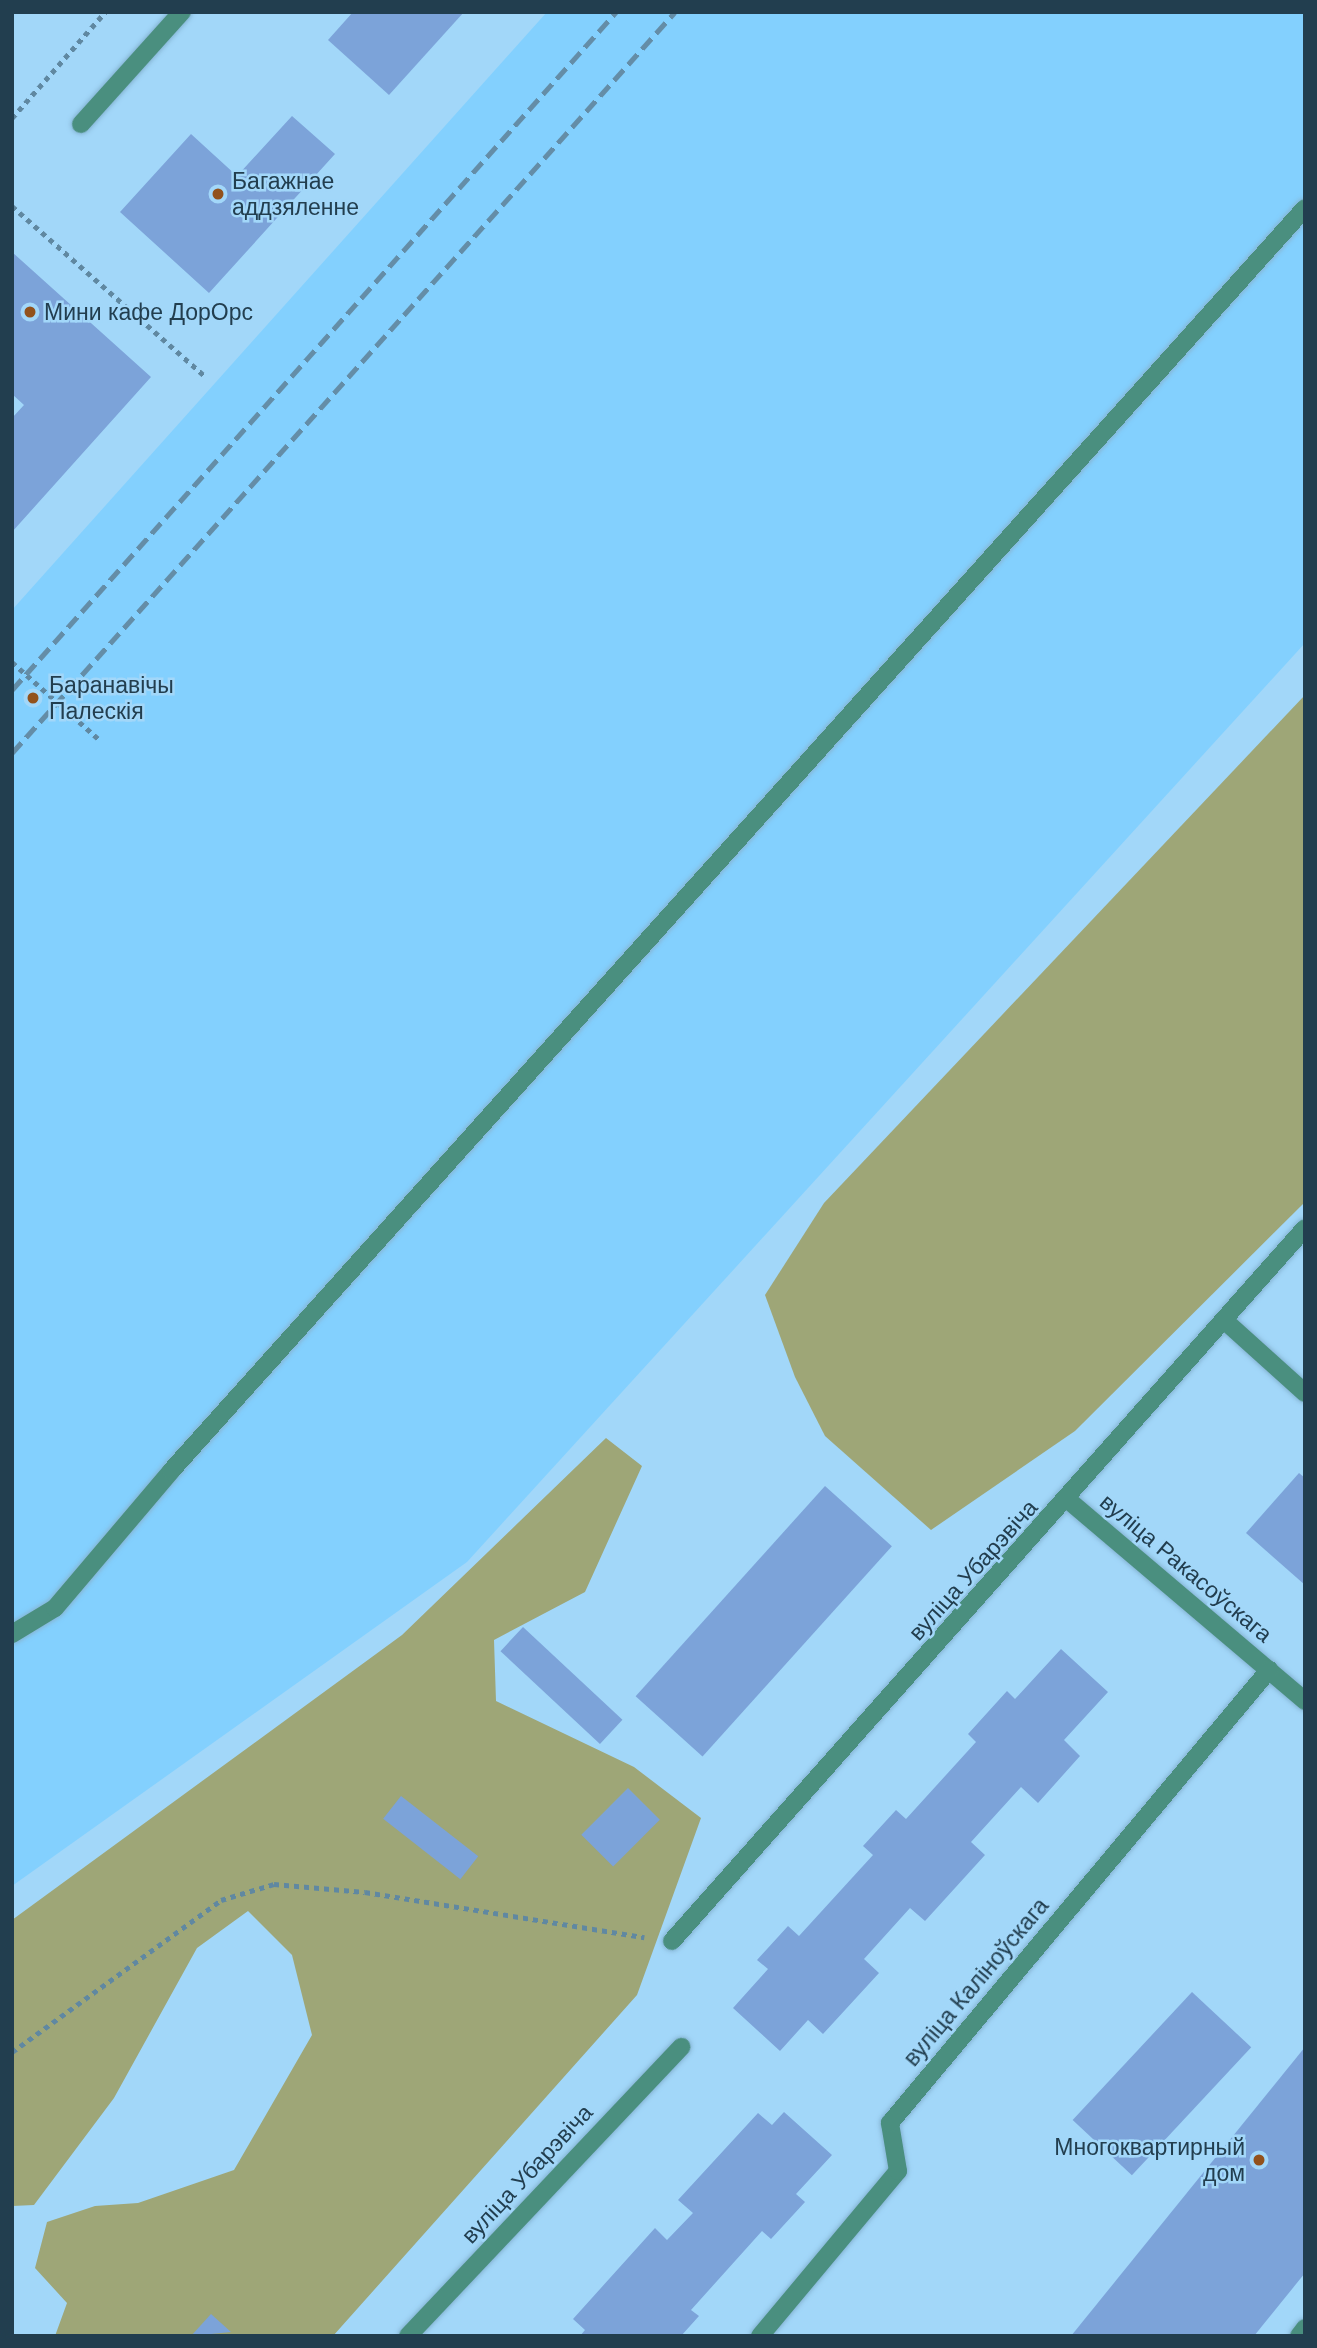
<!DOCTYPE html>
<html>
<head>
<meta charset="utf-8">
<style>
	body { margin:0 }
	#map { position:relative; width:1317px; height:2348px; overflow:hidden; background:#a2d7f9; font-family:Arial,sans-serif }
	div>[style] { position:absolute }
	.built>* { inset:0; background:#83d0fe }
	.green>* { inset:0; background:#9ea677 }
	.building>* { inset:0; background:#7ca3d9; transform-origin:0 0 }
	.path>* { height:4.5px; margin-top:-2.25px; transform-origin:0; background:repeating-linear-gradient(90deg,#6088a1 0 5px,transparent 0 10px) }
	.roads { filter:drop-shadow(0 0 2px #86b5d4) drop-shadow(0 0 2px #86b5d4) }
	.minor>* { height:18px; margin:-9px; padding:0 9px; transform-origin:9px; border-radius:9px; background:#4a8f7f }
	.rail>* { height:5px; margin-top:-2.5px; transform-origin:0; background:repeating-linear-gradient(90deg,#648da7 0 14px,transparent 0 21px) }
	.dots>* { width:19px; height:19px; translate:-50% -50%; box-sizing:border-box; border:4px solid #a2d7f9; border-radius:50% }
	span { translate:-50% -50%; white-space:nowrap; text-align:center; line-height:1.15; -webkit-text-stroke:5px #a2d7f9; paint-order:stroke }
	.poi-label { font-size:23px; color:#223e4f }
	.left { translate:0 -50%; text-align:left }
	.right { translate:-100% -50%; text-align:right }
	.street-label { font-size:23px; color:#223e4f }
	.frame { position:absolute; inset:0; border:14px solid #223e4f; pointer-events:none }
</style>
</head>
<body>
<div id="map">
	<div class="built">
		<i style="clip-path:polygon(547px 12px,1305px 12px,1305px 643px,467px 1562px,12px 1886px,12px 610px)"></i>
	</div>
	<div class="green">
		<i style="clip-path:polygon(1305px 695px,1305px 1202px,1075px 1431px,931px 1530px,825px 1436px,795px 1377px,765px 1295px,824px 1203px)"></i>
		<i style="clip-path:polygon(606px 1438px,642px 1466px,585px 1592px,494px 1640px,496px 1701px,634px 1767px,701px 1818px,637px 1995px,333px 2336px,55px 2336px,67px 2303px,35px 2268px,47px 2222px,95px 2206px,138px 2203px,234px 2170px,312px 2035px,292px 1955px,248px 1911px,197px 1948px,114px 2098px,34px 2205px,12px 2206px,12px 1920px,402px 1635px)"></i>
	</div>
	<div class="building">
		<i style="clip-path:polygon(353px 12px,464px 12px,389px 95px,328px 40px)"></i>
		<i style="clip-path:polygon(292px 116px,335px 154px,209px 293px,120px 212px,191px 134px,237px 176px)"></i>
		<i style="clip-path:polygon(12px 252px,151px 377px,12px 532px,12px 418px,24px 405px,12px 394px)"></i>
		<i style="clip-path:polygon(1299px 1473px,1305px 1478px,1305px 1585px,1246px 1533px)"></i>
		<i style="left:825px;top:1486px;width:90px;height:283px;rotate:42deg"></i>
		<i style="left:523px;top:1627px;width:136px;height:33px;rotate:43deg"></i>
		<i style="clip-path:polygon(1061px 1649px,1108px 1692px,1064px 1740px,1080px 1756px,1038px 1803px,1021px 1787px,971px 1842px,985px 1855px,925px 1921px,910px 1908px,864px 1959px,879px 1973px,823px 2034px,808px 2020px,780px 2051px,733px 2008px,768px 1969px,757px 1960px,788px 1926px,799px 1936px,873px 1855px,863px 1846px,896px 1810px,906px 1819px,976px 1742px,968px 1734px,1007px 1691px,1015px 1699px)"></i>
		<i style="left:628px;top:1788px;width:45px;height:66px;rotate:45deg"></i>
		<i style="left:401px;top:1796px;width:98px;height:29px;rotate:38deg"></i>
		<i style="left:1192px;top:1992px;width:81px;height:175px;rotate:43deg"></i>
		<i style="clip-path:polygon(1305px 2047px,1305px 2273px,1254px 2336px,1071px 2336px)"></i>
		<i style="clip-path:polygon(784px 2112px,832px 2155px,796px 2194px,805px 2202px,771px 2239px,762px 2231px,691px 2310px,699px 2316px,681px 2336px,580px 2336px,585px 2330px,573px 2319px,655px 2228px,667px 2240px,693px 2213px,678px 2200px,758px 2113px,772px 2125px)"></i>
		<i style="clip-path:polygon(211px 2314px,231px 2332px,191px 2336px)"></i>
	</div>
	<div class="path">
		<i style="left:12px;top:118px;width:141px;rotate:-48.7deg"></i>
		<i style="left:12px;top:206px;width:257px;rotate:41.4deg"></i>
		<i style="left:12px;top:662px;width:118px;rotate:41.6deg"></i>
		<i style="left:12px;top:2052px;width:258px;rotate:-36deg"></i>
		<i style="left:221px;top:1900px;width:55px;rotate:-16.8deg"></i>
		<i style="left:274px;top:1884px;width:91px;rotate:5deg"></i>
		<i style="left:365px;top:1892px;width:283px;rotate:9.2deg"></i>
	</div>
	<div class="roads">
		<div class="minor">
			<i style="left:81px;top:124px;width:151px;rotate:-48deg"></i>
			<i style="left:1224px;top:1320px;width:109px;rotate:42deg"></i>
			<i style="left:1068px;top:1500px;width:311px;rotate:40.3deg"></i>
			<i style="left:12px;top:1634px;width:50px;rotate:-31.2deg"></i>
			<i style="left:55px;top:1608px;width:180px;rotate:-49.7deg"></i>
			<i style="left:171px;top:1471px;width:1697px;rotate:-48.08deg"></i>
			<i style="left:672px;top:1941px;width:953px;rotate:-48.4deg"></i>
			<i style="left:408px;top:2336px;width:398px;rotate:-46.6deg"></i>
			<i style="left:760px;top:2336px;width:215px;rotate:-50.1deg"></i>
			<i style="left:898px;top:2171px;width:49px;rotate:-99.5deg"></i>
			<i style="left:890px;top:2123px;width:591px;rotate:-50.08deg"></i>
			<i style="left:1299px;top:2336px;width:10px;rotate:-53deg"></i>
		</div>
	</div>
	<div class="rail">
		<i style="left:12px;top:690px;width:908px;rotate:-48.3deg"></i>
		<i style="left:12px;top:753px;width:994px;rotate:-48.18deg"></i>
	</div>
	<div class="dots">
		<i style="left:218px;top:194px;background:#92521c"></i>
		<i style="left:30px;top:312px;background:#92521c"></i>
		<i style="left:33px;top:698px;background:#92521c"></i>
		<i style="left:1259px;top:2160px;background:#92521c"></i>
	</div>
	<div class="poi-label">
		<span class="left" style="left:232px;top:194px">Багажнае<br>аддзяленне</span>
		<span class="left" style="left:44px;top:312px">Мини кафе ДорОрс</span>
		<span class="left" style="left:49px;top:698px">Баранавічы<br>Палескія</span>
		<span class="right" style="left:1245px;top:2160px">Многоквартирный<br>дом</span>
	</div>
	<div class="street-label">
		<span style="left:1186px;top:1568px;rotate:40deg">вуліца Ракасоўскага</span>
		<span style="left:973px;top:1570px;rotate:-48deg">вуліца Убарэвіча</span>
		<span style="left:976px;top:1982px;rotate:-50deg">вуліца Каліноўскага</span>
		<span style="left:527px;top:2174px;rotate:-47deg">вуліца Убарэвіча</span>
	</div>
	<div class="frame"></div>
</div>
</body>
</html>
